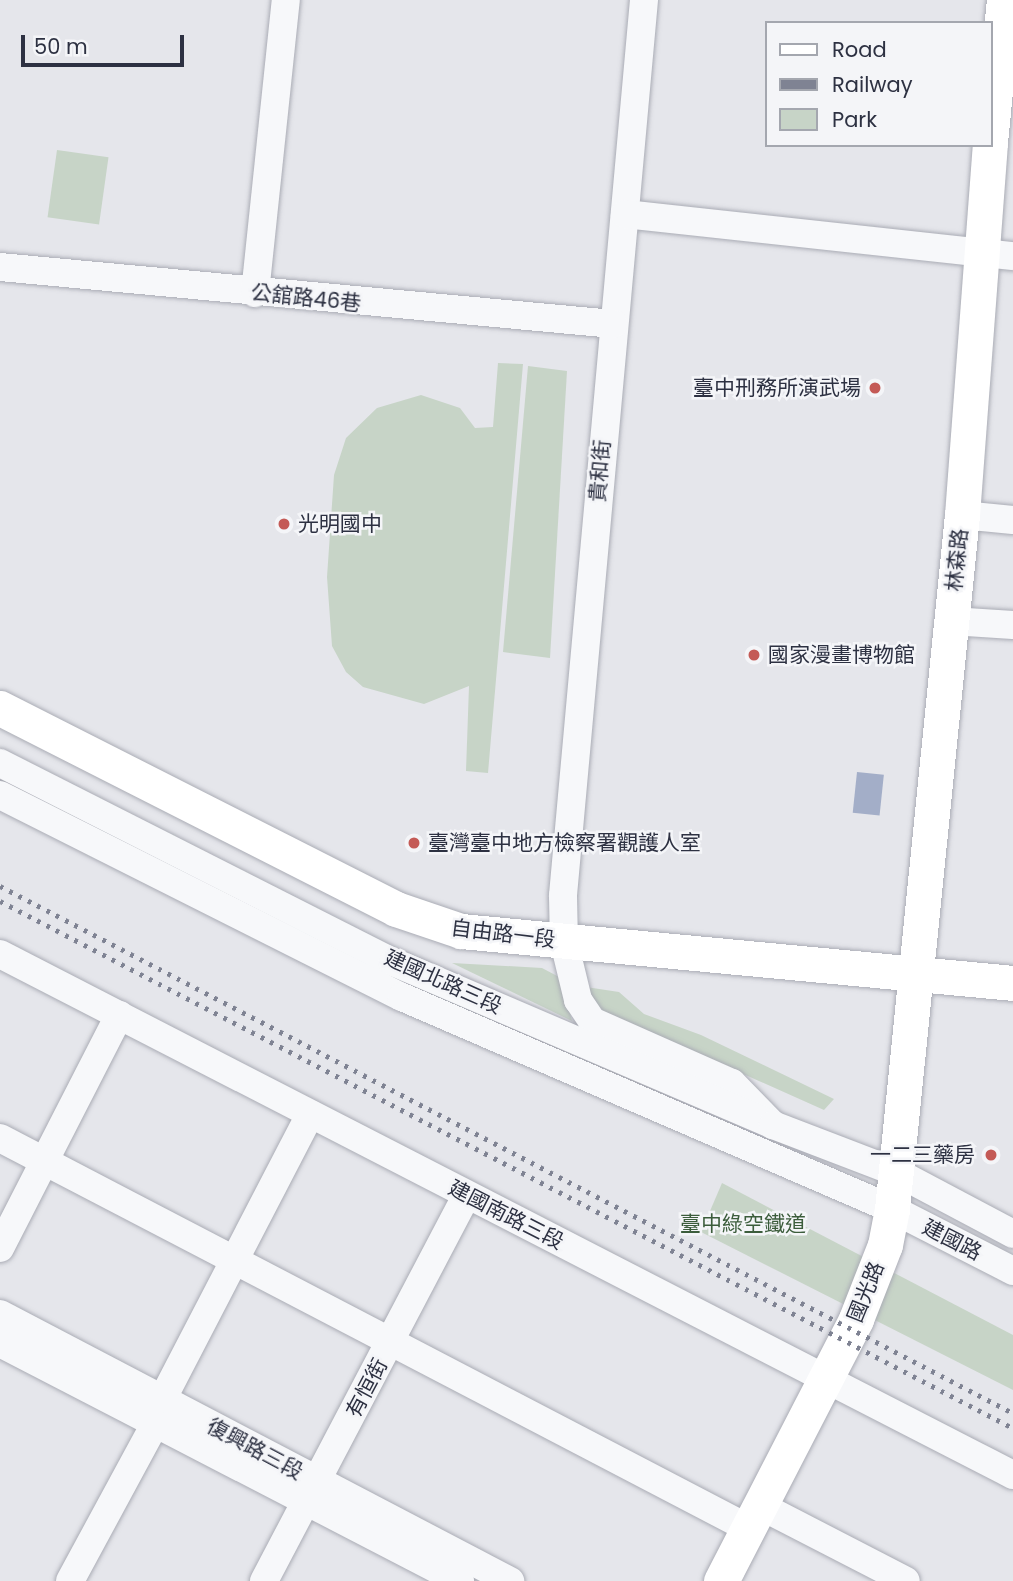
<!DOCTYPE html>
<html>
<head>
<meta charset="utf-8">
<style>
	body { margin:0 }
	#map { position:relative; width:1013px; height:1581px; overflow:hidden; background:#e5e6eb; font-family:Poppins,"Noto Sans TC",sans-serif }
	div>[style] { position:absolute }
	.green>* { inset:0; background:#c7d4c7; transform-origin:0 0 }
	.water>* { inset:0; background:#a3aec8; transform-origin:0 0 }
	.roads { filter:drop-shadow(0 0 2px #aaacb5) drop-shadow(0 0 2px #aaacb5) }
	.minor>* { height:28px; margin:-14px; padding:0 14px; transform-origin:14px; border-radius:14px; background:#f7f8fa }
	.major>* { height:35px; margin:-17.5px; padding:0 17.5px; transform-origin:17.5px; border-radius:17.5px; background:#fff }
	.rail>* { height:5px; margin-top:-2.5px; transform-origin:0; background:repeating-linear-gradient(90deg,#7f8393 0 3.5px,transparent 0 10.5px) }
	.dots>* { width:19px; height:19px; translate:-50% -50%; box-sizing:border-box; border:4px solid #f4f5f8; border-radius:50% }
	span { translate:-50% -50%; white-space:nowrap; text-align:center; line-height:1.15; -webkit-text-stroke:5px #f4f5f8; paint-order:stroke }
	.street-label { font-size:21px; color:#2d3142 }
	.poi-label { font-size:21px; color:#2d3142 }
	.right { translate:-100% -50%; text-align:right }
	.left { translate:0 -50%; text-align:left }
	.park-label { font-size:21px; color:#3c5d3c }
	.legend { position:absolute; left:765px; top:21px; width:228px; height:126px; box-sizing:border-box; background:#f4f5f8; border:2px solid #a4a7af; margin:0; padding:9px 12px; list-style:none; font-size:21px; color:#2d3142 }
	.legend li { display:flex; align-items:center; gap:14px; height:35px }
	.legend b { width:35px; border:2px solid #a4a7af }
	.scale { position:absolute; left:21px; top:35px; width:163px; height:32px; box-sizing:border-box; border:4px solid #2d3142; border-top:0; padding-left:9px; font-size:21px; line-height:24px; white-space:nowrap; color:#2d3142; -webkit-text-stroke:5px #f4f5f8; paint-order:stroke }
</style>
</head>
<body>
<div id="map">
	<div class="green">
		<i style="left:57px;top:150px;width:52px;height:68px;rotate:8deg"></i>
		<i style="clip-path:polygon(498px 363px,523px 364px,488px 773px,466px 771px,469px 686px,424px 704px,363px 687px,346px 672px,332px 646px,327px 577px,334px 475px,346px 438px,377px 408px,421px 395px,460px 408px,475px 428px,493px 427px)"></i>
		<i style="clip-path:polygon(528px 366px,567px 371px,550px 658px,503px 652px)"></i>
		<i style="clip-path:polygon(452px 963px,542px 968px,561px 978px,572px 1021px)"></i>
		<i style="clip-path:polygon(586px 987px,619px 992px,644px 1014px,701px 1035px,834px 1099px,824px 1110px,602px 1011px)"></i>
		<i style="clip-path:polygon(722px 1183px,1013px 1335px,1013px 1390px,701px 1232px)"></i>
	</div>
	<div class="water">
		<i style="left:857px;top:772px;width:27px;height:41px;rotate:6deg"></i>
	</div>
	<div class="roads">
		<div class="minor">
			<i style="left:644px;top:0;width:900px;rotate:95.17deg"></i>
			<i style="left:563px;top:896px;width:46px;rotate:88.8deg"></i>
			<i style="left:564px;top:942px;width:60px;rotate:76.4deg"></i>
			<i style="left:578px;top:1000px;width:25px;rotate:56deg"></i>
			<i style="left:592px;top:1021px;width:153px;rotate:23.9deg"></i>
			<i style="left:732px;top:1083px;width:59px;rotate:45.7deg"></i>
			<i style="left:625px;top:214px;width:390px;rotate:6.2deg"></i>
			<i style="left:0;top:267px;width:616px;rotate:5.31deg"></i>
			<i style="left:255px;top:293px;width:295px;rotate:-84deg"></i>
			<i style="left:962px;top:515px;width:51px;rotate:5.6deg"></i>
			<i style="left:951px;top:621px;width:62px;rotate:3.7deg"></i>
			<i style="left:0;top:763px;width:441px;rotate:26.9deg"></i>
			<i style="left:393px;top:962px;width:413px;rotate:23.2deg"></i>
			<i style="left:773px;top:1125px;width:134px;rotate:21deg"></i>
			<i style="left:898px;top:1173px;width:130px;rotate:27.9deg"></i>
			<i style="left:0;top:795px;width:450px;rotate:26.7deg"></i>
			<i style="left:402px;top:997px;width:534px;rotate:23.4deg"></i>
			<i style="left:892px;top:1209px;width:136px;rotate:27.1deg"></i>
			<i style="left:0;top:954px;width:1139px;rotate:27.22deg"></i>
			<i style="left:0;top:1138px;width:844px;rotate:27.54deg"></i>
			<i style="left:0;top:1248px;width:262px;rotate:-62.9deg"></i>
			<i style="left:0;top:1314px;width:576px;rotate:27.63deg"></i>
			<i style="left:0;top:1343px;width:518px;rotate:27.36deg"></i>
			<i style="left:162px;top:1400px;width:322px;rotate:-62.6deg"></i>
			<i style="left:759px;top:1505px;width:165px;rotate:27.3deg"></i>
			<i style="left:70px;top:1581px;width:179px;rotate:-61.6deg"></i>
			<i style="left:264px;top:1581px;width:436px;rotate:-62.3deg"></i>
		</div>
		<div class="major">
			<i style="left:990px;top:142px;width:143px;rotate:-84.4deg"></i>
			<i style="left:0;top:708px;width:444px;rotate:26.9deg"></i>
			<i style="left:396px;top:909px;width:69px;rotate:18.7deg"></i>
			<i style="left:461px;top:931px;width:554px;rotate:5.38deg"></i>
			<i style="left:721px;top:1581px;width:295px;rotate:-62.7deg"></i>
			<i style="left:856px;top:1319px;width:79px;rotate:-68.6deg"></i>
			<i style="left:885px;top:1245px;width:37px;rotate:-79deg"></i>
			<i style="left:892px;top:1209px;width:698px;rotate:-84.24deg"></i>
			<i style="left:962px;top:515px;width:371px;rotate:-85.7deg"></i>
		</div>
	</div>
	<div class="rail">
		<i style="left:0;top:886px;width:1142px;rotate:27.49deg"></i>
		<i style="left:0;top:901px;width:1142px;rotate:27.49deg"></i>
	</div>
	<div class="dots">
		<i style="left:875px;top:388px;background:#c45a56"></i>
		<i style="left:284px;top:524px;background:#c45a56"></i>
		<i style="left:754px;top:655px;background:#c45a56"></i>
		<i style="left:414px;top:843px;background:#c45a56"></i>
		<i style="left:991px;top:1155px;background:#c45a56"></i>
	</div>
	<div class="street-label">
		<span style="left:306px;top:298px;rotate:6deg">公舘路46巷</span>
		<span style="left:600px;top:471px;rotate:-85deg">貴和街</span>
		<span style="left:957px;top:560px;rotate:-84deg">林森路</span>
		<span style="left:503px;top:934px;rotate:7deg">自由路一段</span>
		<span style="left:443px;top:982px;rotate:24deg">建國北路三段</span>
		<span style="left:506px;top:1215px;rotate:27deg">建國南路三段</span>
		<span style="left:952px;top:1240px;rotate:27deg">建國路</span>
		<span style="left:866px;top:1292px;rotate:-68deg">國光路</span>
		<span style="left:367px;top:1388px;rotate:-62deg">有恒街</span>
		<span style="left:255px;top:1449px;rotate:28deg">復興路三段</span>
	</div>
	<div class="poi-label">
		<span class="right" style="left:861px;top:388px">臺中刑務所演武場</span>
		<span class="left" style="left:298px;top:524px">光明國中</span>
		<span class="left" style="left:768px;top:655px">國家漫畫博物館</span>
		<span class="left" style="left:428px;top:843px">臺灣臺中地方檢察署觀護人室</span>
		<span class="right" style="left:975px;top:1155px">一二三藥房</span>
	</div>
	<div class="park-label">
		<span style="left:743px;top:1224px">臺中綠空鐵道</span>
	</div>
	<ul class="legend">
	<li><b style="height:9px;background:#fff"></b>Road</li>
	<li><b style="height:9px;background:#7f8393"></b>Railway</li>
	<li><b style="height:19px;background:#c7d4c7"></b>Park</li>
	</ul>
	<div class="scale">50 m</div>
</div>
</body>
</html>
